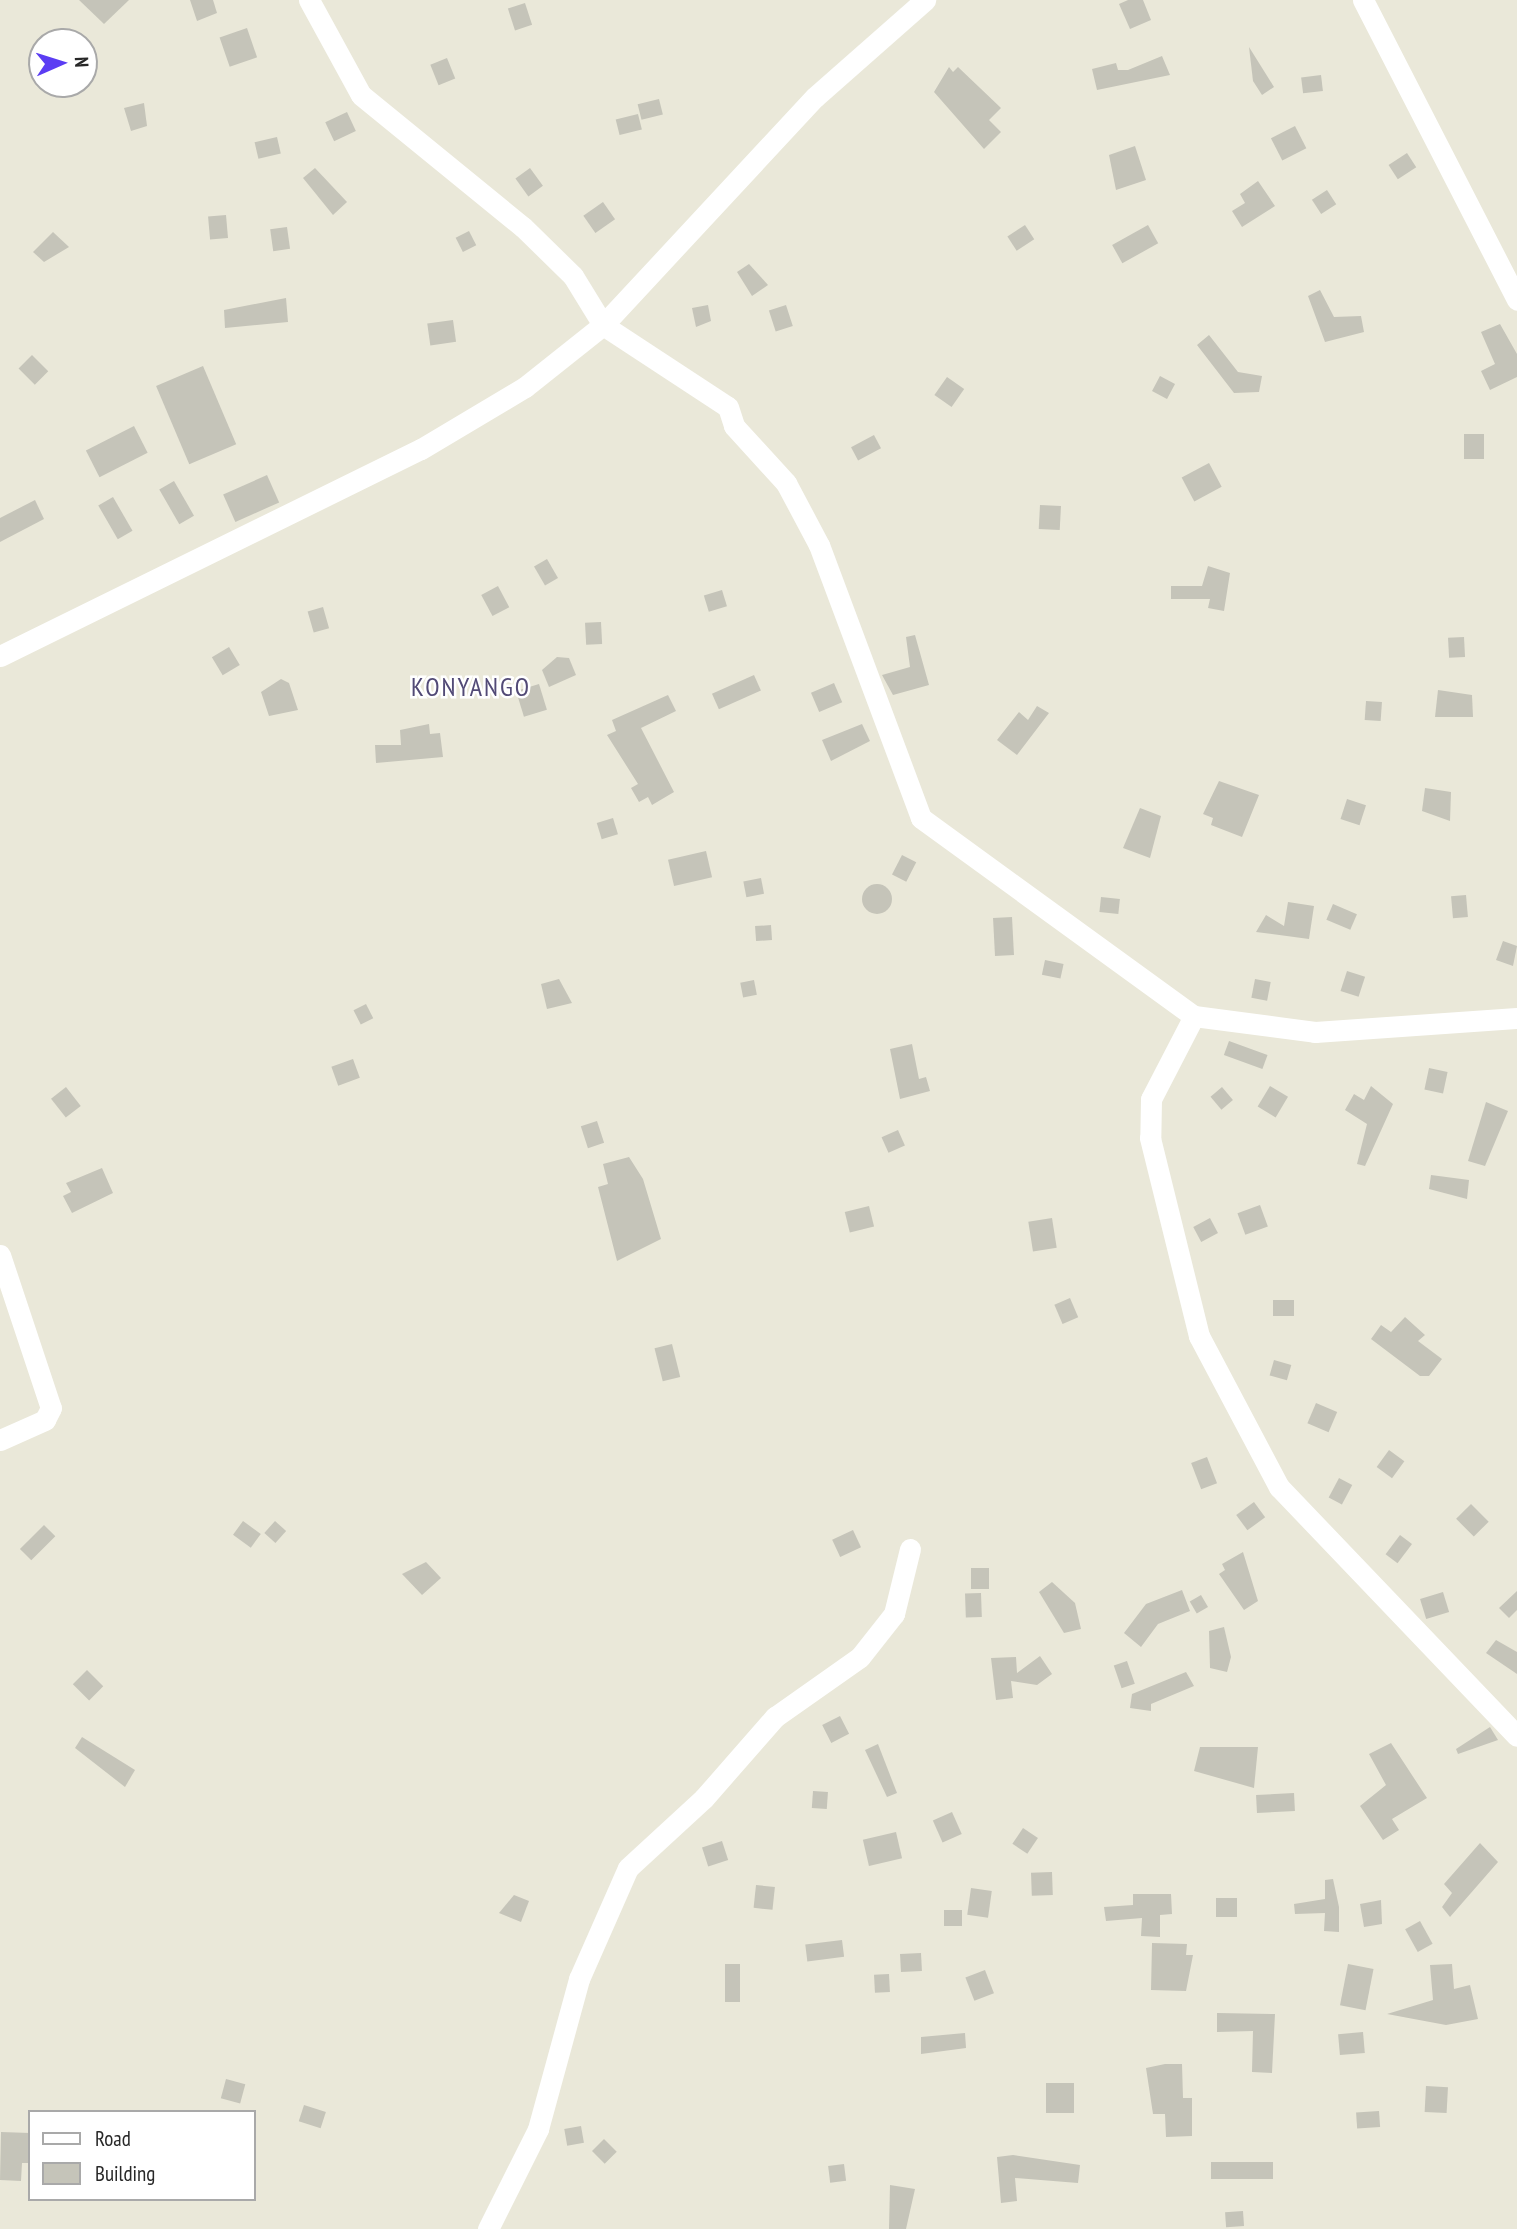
<!DOCTYPE html>
<html>
<head>
<meta charset="utf-8">
<style>
	body { margin:0 }
	#map { position:relative; width:1517px; height:2229px; overflow:hidden; background:#eae8d9; font-family:"PT Sans Narrow",sans-serif }
	div>[style] { position:absolute }
	.building>* { inset:0; background:#c5c4b9; transform-origin:0 0 }
	.round { border-radius:50% }
	.street>* { height:21px; margin:-10.5px; padding:0 10.5px; transform-origin:10.5px; border-radius:10.5px; background:#fff }
	span { translate:-50% -50%; white-space:nowrap; text-align:center; line-height:1.15; -webkit-text-stroke:5px #fff; paint-order:stroke }
	.neighbourhood-label { font-size:26px; color:#524a76; letter-spacing:2px }
	.legend { position:absolute; left:28px; top:2110px; width:228px; height:91px; box-sizing:border-box; background:#fff; border:2px solid #a9a9a9; margin:0; padding:9px 12px; list-style:none; font-size:21px; color:#282828 }
	.legend li { display:flex; align-items:center; gap:14px; height:35px }
	.legend b { width:35px; border:2px solid #a9a9a9 }
	.north { position:absolute; left:28px; top:28px; width:70px; height:70px; box-sizing:border-box; background:#fff; border:2px solid #a9a9a9; border-radius:50%; rotate:87deg; font-size:19px; font-weight:700; line-height:28px; text-align:center; color:#282828 }
	.north::after { content:''; display:block; margin:auto; width:24px; height:32px; background:#5b3df3; clip-path:polygon(50% 0,100% 100%,50% 72%,0 100%) }
</style>
</head>
<body>
<div id="map">
	<div class="building">
		<i style="clip-path:polygon(79px 0,129px 0,104px 24px)"></i>
		<i style="clip-path:polygon(190px 0,213px 0,217px 13px,197px 21px)"></i>
		<i style="clip-path:polygon(1128px 0,1143px 0,1151px 20px,1130px 29px,1119px 4px)"></i>
		<i style="left:525px;top:3px;width:23px;height:18px;rotate:72deg"></i>
		<i style="left:247px;top:28px;width:31px;height:29px;rotate:71deg"></i>
		<i style="clip-path:polygon(1249px 47px,1274px 87px,1262px 95px,1253px 81px)"></i>
		<i style="clip-path:polygon(1162px 56px,1170px 75px,1097px 90px,1092px 69px,1116px 63px,1118px 70px,1128px 70px)"></i>
		<i style="left:447px;top:58px;width:22px;height:18px;rotate:68deg"></i>
		<i style="clip-path:polygon(949px 67px,953px 72px,958px 67px,1001px 108px,989px 120px,1001px 132px,984px 149px,934px 92px)"></i>
		<i style="left:1321px;top:75px;width:16px;height:20px;rotate:83deg"></i>
		<i style="left:659px;top:99px;width:16px;height:22px;rotate:76deg"></i>
		<i style="clip-path:polygon(144px 103px,147px 126px,131px 131px,124px 108px)"></i>
		<i style="left:347px;top:112px;width:21px;height:24px;rotate:65deg"></i>
		<i style="left:638px;top:114px;width:16px;height:23px;rotate:76deg"></i>
		<i style="left:1295px;top:126px;width:25px;height:27px;rotate:63deg"></i>
		<i style="left:277px;top:137px;width:17px;height:23px;rotate:77deg"></i>
		<i style="clip-path:polygon(1135px 146px,1146px 180px,1116px 190px,1109px 155px)"></i>
		<i style="left:1407px;top:153px;width:17px;height:22px;rotate:57deg"></i>
		<i style="clip-path:polygon(315px 168px,347px 202px,333px 215px,303px 178px)"></i>
		<i style="left:530px;top:168px;width:22px;height:18px;rotate:54deg"></i>
		<i style="clip-path:polygon(1258px 181px,1275px 206px,1242px 227px,1232px 211px,1245px 203px,1240px 194px)"></i>
		<i style="left:1327px;top:190px;width:17px;height:18px;rotate:57deg"></i>
		<i style="left:603px;top:202px;width:21px;height:24px;rotate:55deg"></i>
		<i style="left:226px;top:215px;width:23px;height:18px;rotate:85deg"></i>
		<i style="left:1025px;top:225px;width:17px;height:21px;rotate:57deg"></i>
		<i style="left:1148px;top:225px;width:21px;height:41px;rotate:61deg"></i>
		<i style="left:287px;top:227px;width:22px;height:17px;rotate:82deg"></i>
		<i style="left:469px;top:231px;width:16px;height:15px;rotate:63deg"></i>
		<i style="clip-path:polygon(53px 232px,69px 247px,44px 262px,33px 252px)"></i>
		<i style="clip-path:polygon(749px 264px,768px 285px,752px 296px,737px 272px)"></i>
		<i style="clip-path:polygon(1320px 290px,1334px 317px,1361px 316px,1364px 332px,1325px 342px,1308px 296px)"></i>
		<i style="clip-path:polygon(286px 298px,288px 322px,225px 328px,224px 310px)"></i>
		<i style="clip-path:polygon(708px 305px,711px 321px,696px 327px,692px 308px)"></i>
		<i style="left:786px;top:305px;width:22px;height:18px;rotate:72deg"></i>
		<i style="left:453px;top:320px;width:22px;height:26px;rotate:82deg"></i>
		<i style="clip-path:polygon(1500px 324px,1517px 354px,1517px 377px,1490px 390px,1481px 371px,1495px 364px,1481px 332px)"></i>
		<i style="clip-path:polygon(1209px 335px,1238px 372px,1262px 376px,1259px 392px,1234px 393px,1197px 345px)"></i>
		<i style="left:32px;top:355px;width:23px;height:19px;rotate:45deg"></i>
		<i style="left:203px;top:366px;width:85px;height:51px;rotate:67deg"></i>
		<i style="left:1160px;top:376px;width:17px;height:17px;rotate:28deg"></i>
		<i style="left:947px;top:377px;width:21px;height:22px;rotate:35deg"></i>
		<i style="left:134px;top:426px;width:30px;height:54px;rotate:63deg"></i>
		<i style="left:1464px;top:434px;width:20px;height:25px"></i>
		<i style="left:874px;top:435px;width:15px;height:26px;rotate:62deg"></i>
		<i style="left:1209px;top:463px;width:27px;height:31px;rotate:62deg"></i>
		<i style="left:267px;top:475px;width:30px;height:48px;rotate:66deg"></i>
		<i style="left:174px;top:481px;width:40px;height:17px;rotate:60deg"></i>
		<i style="left:113px;top:497px;width:39px;height:17px;rotate:60deg"></i>
		<i style="clip-path:polygon(35px 500px,44px 519px,0 542px,0 518px)"></i>
		<i style="left:1040px;top:505px;width:21px;height:24px;rotate:3deg"></i>
		<i style="left:547px;top:559px;width:22px;height:15px;rotate:60deg"></i>
		<i style="clip-path:polygon(1208px 566px,1230px 573px,1224px 611px,1208px 608px,1210px 599px,1171px 599px,1171px 586px,1202px 586px)"></i>
		<i style="left:498px;top:586px;width:24px;height:19px;rotate:62deg"></i>
		<i style="left:722px;top:590px;width:17px;height:19px;rotate:73deg"></i>
		<i style="left:323px;top:607px;width:22px;height:16px;rotate:74deg"></i>
		<i style="left:601px;top:622px;width:22px;height:16px;rotate:87deg"></i>
		<i style="clip-path:polygon(915px 635px,929px 685px,893px 695px,882px 675px,910px 667px,906px 637px)"></i>
		<i style="left:1464px;top:637px;width:20px;height:16px;rotate:87deg"></i>
		<i style="left:229px;top:647px;width:21px;height:20px;rotate:59deg"></i>
		<i style="clip-path:polygon(557px 657px,569px 658px,576px 675px,549px 687px,542px 670px)"></i>
		<i style="left:754px;top:675px;width:17px;height:46px;rotate:66deg"></i>
		<i style="clip-path:polygon(281px 679px,289px 683px,298px 710px,269px 716px,261px 692px)"></i>
		<i style="left:834px;top:683px;width:21px;height:25px;rotate:67deg"></i>
		<i style="left:539px;top:684px;width:27px;height:24px;rotate:73deg"></i>
		<i style="clip-path:polygon(1438px 690px,1472px 695px,1473px 717px,1435px 717px)"></i>
		<i style="clip-path:polygon(668px 695px,676px 711px,641px 728px,674px 792px,652px 805px,648px 797px,639px 802px,631px 788px,638px 784px,607px 735px,616px 731px,612px 720px)"></i>
		<i style="left:1366px;top:701px;width:16px;height:19px;rotate:4deg"></i>
		<i style="clip-path:polygon(1037px 706px,1049px 713px,1017px 755px,997px 740px,1019px 712px,1028px 720px)"></i>
		<i style="clip-path:polygon(429px 724px,430px 734px,440px 733px,443px 757px,376px 763px,375px 745px,401px 745px,400px 730px)"></i>
		<i style="clip-path:polygon(862px 724px,870px 741px,831px 761px,822px 740px)"></i>
		<i style="clip-path:polygon(1219px 781px,1259px 795px,1242px 837px,1211px 825px,1213px 818px,1203px 814px)"></i>
		<i style="clip-path:polygon(1425px 788px,1451px 792px,1450px 821px,1422px 811px)"></i>
		<i style="left:1347px;top:799px;width:20px;height:21px;rotate:18deg"></i>
		<i style="clip-path:polygon(1140px 808px,1161px 816px,1150px 858px,1123px 848px)"></i>
		<i style="left:613px;top:818px;width:17px;height:17px;rotate:73deg"></i>
		<i style="left:706px;top:851px;width:27px;height:39px;rotate:77deg"></i>
		<i style="left:902px;top:855px;width:16px;height:22px;rotate:27deg"></i>
		<i style="left:761px;top:878px;width:16px;height:18px;rotate:79deg"></i>
		<i class="round" style="left:862px;top:884px;width:30px;height:30px"></i>
		<i style="left:1466px;top:895px;width:22px;height:15px;rotate:85deg"></i>
		<i style="left:1101px;top:897px;width:19px;height:15px;rotate:6deg"></i>
		<i style="clip-path:polygon(1288px 902px,1314px 906px,1309px 939px,1256px 932px,1266px 915px,1284px 926px)"></i>
		<i style="left:1333px;top:904px;width:26px;height:17px;rotate:23deg"></i>
		<i style="left:1012px;top:917px;width:38px;height:19px;rotate:87deg"></i>
		<i style="left:771px;top:925px;width:15px;height:16px;rotate:86deg"></i>
		<i style="clip-path:polygon(1503px 941px,1517px 946px,1513px 966px,1496px 960px)"></i>
		<i style="left:1045px;top:960px;width:19px;height:15px;rotate:12deg"></i>
		<i style="left:1347px;top:971px;width:19px;height:21px;rotate:18deg"></i>
		<i style="clip-path:polygon(559px 979px,572px 1003px,547px 1009px,541px 984px)"></i>
		<i style="left:1255px;top:979px;width:16px;height:19px;rotate:11deg"></i>
		<i style="left:754px;top:980px;width:15px;height:14px;rotate:79deg"></i>
		<i style="left:366px;top:1004px;width:16px;height:14px;rotate:63deg"></i>
		<i style="left:1229px;top:1041px;width:41px;height:15px;rotate:20deg"></i>
		<i style="clip-path:polygon(912px 1044px,919px 1079px,926px 1077px,930px 1091px,900px 1099px,890px 1049px)"></i>
		<i style="left:353px;top:1059px;width:20px;height:23px;rotate:70deg"></i>
		<i style="left:1429px;top:1068px;width:19px;height:22px;rotate:12deg"></i>
		<i style="left:1270px;top:1086px;width:21px;height:24px;rotate:31deg"></i>
		<i style="clip-path:polygon(1371px 1086px,1393px 1104px,1365px 1166px,1357px 1164px,1367px 1124px,1345px 1110px,1354px 1094px,1364px 1100px)"></i>
		<i style="left:66px;top:1087px;width:24px;height:19px;rotate:52deg"></i>
		<i style="left:1222px;top:1087px;width:17px;height:15px;rotate:50deg"></i>
		<i style="clip-path:polygon(1486px 1102px,1508px 1111px,1485px 1166px,1468px 1161px)"></i>
		<i style="left:597px;top:1121px;width:23px;height:17px;rotate:72deg"></i>
		<i style="left:898px;top:1130px;width:17px;height:18px;rotate:66deg"></i>
		<i style="clip-path:polygon(629px 1157px,643px 1179px,661px 1239px,617px 1261px,598px 1187px,608px 1184px,603px 1164px)"></i>
		<i style="clip-path:polygon(102px 1168px,113px 1193px,72px 1213px,63px 1196px,71px 1192px,66px 1183px)"></i>
		<i style="clip-path:polygon(1431px 1175px,1469px 1180px,1467px 1199px,1429px 1189px)"></i>
		<i style="left:1260px;top:1205px;width:23px;height:24px;rotate:70deg"></i>
		<i style="left:869px;top:1206px;width:21px;height:25px;rotate:76deg"></i>
		<i style="left:1052px;top:1218px;width:30px;height:24px;rotate:81deg"></i>
		<i style="left:1210px;top:1218px;width:17px;height:19px;rotate:62deg"></i>
		<i style="left:1070px;top:1298px;width:21px;height:17px;rotate:67deg"></i>
		<i style="left:1273px;top:1300px;width:21px;height:16px"></i>
		<i style="clip-path:polygon(1405px 1317px,1425px 1335px,1418px 1341px,1442px 1359px,1429px 1376px,1420px 1376px,1371px 1339px,1381px 1325px,1391px 1332px)"></i>
		<i style="left:672px;top:1344px;width:34px;height:18px;rotate:76deg"></i>
		<i style="left:1274px;top:1360px;width:18px;height:16px;rotate:16deg"></i>
		<i style="left:1316px;top:1403px;width:23px;height:22px;rotate:23deg"></i>
		<i style="left:1389px;top:1450px;width:19px;height:21px;rotate:36deg"></i>
		<i style="left:1207px;top:1457px;width:28px;height:17px;rotate:69deg"></i>
		<i style="left:1339px;top:1478px;width:15px;height:22px;rotate:28deg"></i>
		<i style="left:1254px;top:1502px;width:19px;height:22px;rotate:54deg"></i>
		<i style="left:1471px;top:1504px;width:25px;height:21px;rotate:45deg"></i>
		<i style="left:243px;top:1521px;width:22px;height:17px;rotate:36deg"></i>
		<i style="left:275px;top:1521px;width:15px;height:16px;rotate:42deg"></i>
		<i style="left:44px;top:1525px;width:16px;height:34px;rotate:45deg"></i>
		<i style="left:853px;top:1530px;width:19px;height:23px;rotate:65deg"></i>
		<i style="left:1400px;top:1535px;width:15px;height:24px;rotate:37deg"></i>
		<i style="clip-path:polygon(1243px 1552px,1258px 1601px,1244px 1610px,1219px 1574px,1225px 1570px,1222px 1564px)"></i>
		<i style="clip-path:polygon(426px 1562px,441px 1578px,422px 1595px,402px 1574px)"></i>
		<i style="left:971px;top:1568px;width:18px;height:21px"></i>
		<i style="clip-path:polygon(1052px 1582px,1075px 1603px,1081px 1629px,1064px 1633px,1039px 1592px)"></i>
		<i style="clip-path:polygon(1182px 1590px,1190px 1611px,1158px 1624px,1141px 1647px,1124px 1633px,1146px 1604px)"></i>
		<i style="clip-path:polygon(1517px 1591px,1517px 1610px,1509px 1618px,1499px 1608px)"></i>
		<i style="left:1443px;top:1592px;width:21px;height:24px;rotate:73deg"></i>
		<i style="left:981px;top:1593px;width:24px;height:16px;rotate:88deg"></i>
		<i style="left:1201px;top:1595px;width:14px;height:13px;rotate:60deg"></i>
		<i style="clip-path:polygon(1224px 1627px,1231px 1657px,1227px 1672px,1210px 1668px,1209px 1631px)"></i>
		<i style="clip-path:polygon(1496px 1640px,1517px 1652px,1517px 1674px,1486px 1653px)"></i>
		<i style="clip-path:polygon(1040px 1656px,1052px 1674px,1037px 1685px,1011px 1681px,1013px 1698px,996px 1700px,991px 1658px,1016px 1657px,1017px 1673px)"></i>
		<i style="left:1127px;top:1661px;width:24px;height:14px;rotate:71deg"></i>
		<i style="left:87px;top:1670px;width:23px;height:20px;rotate:45deg"></i>
		<i style="clip-path:polygon(1186px 1672px,1194px 1686px,1151px 1704px,1151px 1711px,1130px 1708px,1132px 1694px)"></i>
		<i style="left:840px;top:1716px;width:20px;height:20px;rotate:63deg"></i>
		<i style="clip-path:polygon(1490px 1727px,1498px 1740px,1458px 1754px,1456px 1749px)"></i>
		<i style="clip-path:polygon(82px 1737px,135px 1770px,125px 1787px,75px 1748px)"></i>
		<i style="clip-path:polygon(1391px 1743px,1427px 1798px,1392px 1819px,1399px 1830px,1383px 1840px,1360px 1806px,1386px 1785px,1369px 1754px)"></i>
		<i style="clip-path:polygon(878px 1744px,897px 1793px,887px 1797px,865px 1750px)"></i>
		<i style="clip-path:polygon(1200px 1747px,1258px 1747px,1254px 1788px,1194px 1771px)"></i>
		<i style="left:813px;top:1791px;width:15px;height:17px;rotate:4deg"></i>
		<i style="left:1294px;top:1793px;width:18px;height:38px;rotate:87deg"></i>
		<i style="left:952px;top:1812px;width:24px;height:21px;rotate:66deg"></i>
		<i style="left:1023px;top:1828px;width:18px;height:19px;rotate:34deg"></i>
		<i style="left:896px;top:1832px;width:27px;height:34px;rotate:77deg"></i>
		<i style="left:722px;top:1841px;width:20px;height:21px;rotate:72deg"></i>
		<i style="clip-path:polygon(1480px 1843px,1498px 1862px,1450px 1917px,1442px 1907px,1452px 1893px,1444px 1884px)"></i>
		<i style="left:1052px;top:1872px;width:23px;height:21px;rotate:88deg"></i>
		<i style="clip-path:polygon(1333px 1879px,1339px 1907px,1339px 1932px,1324px 1931px,1325px 1913px,1295px 1914px,1294px 1904px,1325px 1899px,1325px 1880px)"></i>
		<i style="left:756px;top:1885px;width:19px;height:23px;rotate:6deg"></i>
		<i style="left:971px;top:1888px;width:21px;height:27px;rotate:8deg"></i>
		<i style="clip-path:polygon(1133px 1894px,1171px 1894px,1172px 1914px,1160px 1915px,1160px 1937px,1141px 1936px,1142px 1918px,1106px 1921px,1104px 1907px,1133px 1905px)"></i>
		<i style="clip-path:polygon(514px 1895px,529px 1901px,521px 1922px,499px 1913px)"></i>
		<i style="left:1216px;top:1898px;width:21px;height:19px"></i>
		<i style="clip-path:polygon(1381px 1900px,1382px 1924px,1364px 1927px,1360px 1904px)"></i>
		<i style="left:962px;top:1910px;width:16px;height:18px;rotate:90deg"></i>
		<i style="left:1420px;top:1921px;width:26px;height:17px;rotate:61deg"></i>
		<i style="left:842px;top:1940px;width:17px;height:37px;rotate:83deg"></i>
		<i style="clip-path:polygon(1152px 1943px,1187px 1944px,1186px 1955px,1193px 1955px,1186px 1991px,1151px 1990px)"></i>
		<i style="left:921px;top:1953px;width:18px;height:21px;rotate:87deg"></i>
		<i style="left:725px;top:1964px;width:15px;height:38px"></i>
		<i style="left:1348px;top:1964px;width:26px;height:42px;rotate:11deg"></i>
		<i style="clip-path:polygon(1452px 1964px,1454px 1989px,1470px 1985px,1478px 2019px,1446px 2025px,1387px 2014px,1433px 2000px,1430px 1965px)"></i>
		<i style="left:985px;top:1970px;width:25px;height:21px;rotate:69deg"></i>
		<i style="left:889px;top:1974px;width:18px;height:15px;rotate:87deg"></i>
		<i style="clip-path:polygon(1217px 2013px,1275px 2014px,1272px 2073px,1252px 2072px,1253px 2031px,1217px 2032px)"></i>
		<i style="left:1363px;top:2032px;width:21px;height:25px;rotate:85deg"></i>
		<i style="clip-path:polygon(965px 2033px,966px 2048px,921px 2054px,921px 2037px)"></i>
		<i style="clip-path:polygon(1165px 2064px,1182px 2064px,1183px 2098px,1192px 2098px,1192px 2136px,1166px 2137px,1165px 2114px,1153px 2114px,1146px 2068px)"></i>
		<i style="left:226px;top:2079px;width:20px;height:20px;rotate:15deg"></i>
		<i style="left:1046px;top:2083px;width:28px;height:30px"></i>
		<i style="left:1426px;top:2086px;width:22px;height:26px;rotate:3deg"></i>
		<i style="left:304px;top:2105px;width:23px;height:17px;rotate:18deg"></i>
		<i style="left:1379px;top:2111px;width:16px;height:23px;rotate:86deg"></i>
		<i style="left:581px;top:2126px;width:17px;height:17px;rotate:80deg"></i>
		<i style="clip-path:polygon(1px 2132px,30px 2133px,30px 2163px,22px 2163px,21px 2181px,0 2180px)"></i>
		<i style="left:604px;top:2139px;width:18px;height:17px;rotate:45deg"></i>
		<i style="clip-path:polygon(1013px 2155px,1080px 2165px,1078px 2183px,1015px 2178px,1017px 2201px,1001px 2203px,997px 2157px)"></i>
		<i style="left:1273px;top:2162px;width:17px;height:62px;rotate:90deg"></i>
		<i style="left:844px;top:2164px;width:17px;height:16px;rotate:83deg"></i>
		<i style="clip-path:polygon(890px 2185px,915px 2189px,906px 2229px,889px 2229px)"></i>
		<i style="left:1243px;top:2211px;width:15px;height:18px;rotate:86deg"></i>
	</div>
	<div class="street">
		<i style="left:309px;top:0;width:108px;rotate:61.3deg"></i>
		<i style="left:361px;top:95px;width:209px;rotate:39.2deg"></i>
		<i style="left:523px;top:227px;width:70px;rotate:44.4deg"></i>
		<i style="left:573px;top:276px;width:57px;rotate:58.5deg"></i>
		<i style="left:603px;top:325px;width:149px;rotate:33.3deg"></i>
		<i style="left:728px;top:407px;width:20px;rotate:72deg"></i>
		<i style="left:734px;top:426px;width:77px;rotate:47.6deg"></i>
		<i style="left:786px;top:483px;width:70px;rotate:62deg"></i>
		<i style="left:819px;top:545px;width:291px;rotate:69.5deg"></i>
		<i style="left:921px;top:818px;width:337px;rotate:36deg"></i>
		<i style="left:1194px;top:1016px;width:122px;rotate:7.5deg"></i>
		<i style="left:1315px;top:1032px;width:202px;rotate:-4deg"></i>
		<i style="left:1363px;top:0;width:337px;rotate:62.8deg"></i>
		<i style="left:0;top:656px;width:469px;rotate:-26.2deg"></i>
		<i style="left:421px;top:449px;width:121px;rotate:-30.8deg"></i>
		<i style="left:525px;top:387px;width:100px;rotate:-38.5deg"></i>
		<i style="left:603px;top:325px;width:311px;rotate:-47.1deg"></i>
		<i style="left:815px;top:97px;width:147px;rotate:-41.4deg"></i>
		<i style="left:1194px;top:1016px;width:93px;rotate:117.4deg"></i>
		<i style="left:1151px;top:1099px;width:39px;rotate:91deg"></i>
		<i style="left:1150px;top:1138px;width:204px;rotate:76.1deg"></i>
		<i style="left:1199px;top:1336px;width:171px;rotate:62.1deg"></i>
		<i style="left:1279px;top:1487px;width:344px;rotate:46.3deg"></i>
		<i style="left:0;top:1255px;width:161px;rotate:71.6deg"></i>
		<i style="left:51px;top:1408px;width:13px;rotate:117deg"></i>
		<i style="left:45px;top:1420px;width:49px;rotate:156deg"></i>
		<i style="left:488px;top:2229px;width:112px;rotate:-63.4deg"></i>
		<i style="left:538px;top:2129px;width:156px;rotate:-74.7deg"></i>
		<i style="left:579px;top:1979px;width:121px;rotate:-66.2deg"></i>
		<i style="left:628px;top:1868px;width:103px;rotate:-42.6deg"></i>
		<i style="left:704px;top:1798px;width:108px;rotate:-48.8deg"></i>
		<i style="left:775px;top:1717px;width:104px;rotate:-35.2deg"></i>
		<i style="left:860px;top:1657px;width:55px;rotate:-51.7deg"></i>
		<i style="left:894px;top:1614px;width:67px;rotate:-76.2deg"></i>
	</div>
	<div class="neighbourhood-label">
		<span style="left:471px;top:687px">KONYANGO</span>
	</div>
	<ul class="legend">
	<li><b style="height:9px;background:#fff"></b>Road</li>
	<li><b style="height:19px;background:#c5c4b9"></b>Building</li>
	</ul>
	<div class="north">N</div>
</div>
</body>
</html>
